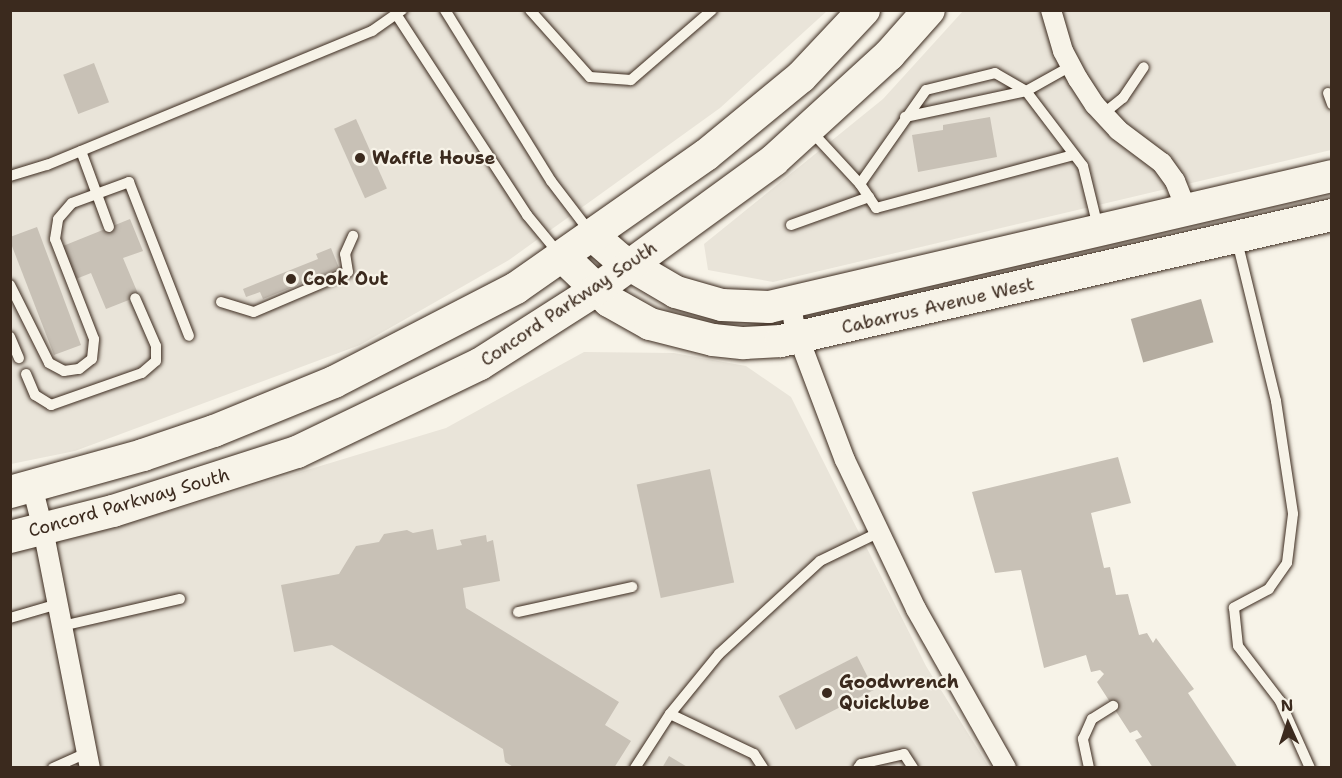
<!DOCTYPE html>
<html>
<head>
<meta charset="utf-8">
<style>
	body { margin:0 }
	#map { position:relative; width:1342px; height:778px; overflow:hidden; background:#f7f3e8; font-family:"Shantell Sans",sans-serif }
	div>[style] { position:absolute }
	.built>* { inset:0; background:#e9e4d9 }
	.water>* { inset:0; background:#b4aca0; transform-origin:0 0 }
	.building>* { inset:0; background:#c8c1b6; transform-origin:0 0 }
	.roads { filter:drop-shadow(0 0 2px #3b2a1e) drop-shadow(0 0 2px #3b2a1e) }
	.service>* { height:10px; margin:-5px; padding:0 5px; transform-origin:5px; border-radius:5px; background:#f7f3e8 }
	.minor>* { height:20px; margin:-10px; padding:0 10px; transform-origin:10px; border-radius:10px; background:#f7f3e8 }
	.primary>* { height:32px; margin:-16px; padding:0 16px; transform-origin:16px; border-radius:16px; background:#f7f3e8 }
	.dots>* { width:16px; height:16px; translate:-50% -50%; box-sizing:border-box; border:3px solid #f7f3e8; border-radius:50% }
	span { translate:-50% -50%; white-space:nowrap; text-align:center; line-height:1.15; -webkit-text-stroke:4.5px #f7f3e8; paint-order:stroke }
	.poi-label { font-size:18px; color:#3b2a1e; font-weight:700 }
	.left { translate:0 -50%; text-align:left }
	.street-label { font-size:18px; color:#3b2a1e }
	.frame { position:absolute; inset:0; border:12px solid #3b2a1e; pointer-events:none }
	.north { position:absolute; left:1258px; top:694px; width:60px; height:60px; -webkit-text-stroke:4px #f7f3e8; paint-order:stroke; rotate:357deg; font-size:16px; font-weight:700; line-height:24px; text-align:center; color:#3b2a1e }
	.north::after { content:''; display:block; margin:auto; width:21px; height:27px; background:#3b2a1e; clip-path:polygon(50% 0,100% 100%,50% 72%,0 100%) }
</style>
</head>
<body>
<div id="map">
	<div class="built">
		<i style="clip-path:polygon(10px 11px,827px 11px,720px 108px,509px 260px,360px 345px,75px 451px,11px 464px)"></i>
		<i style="clip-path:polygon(963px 11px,1331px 11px,1331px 150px,773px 282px,708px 270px,704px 244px,883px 99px)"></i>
		<i style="clip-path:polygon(584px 352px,674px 353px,746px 366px,791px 397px,926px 666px,989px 767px,11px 768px,11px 552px,181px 508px,446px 428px)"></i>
	</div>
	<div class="water">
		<i style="left:1201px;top:299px;width:45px;height:73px;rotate:74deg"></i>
	</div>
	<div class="building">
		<i style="left:94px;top:63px;width:42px;height:33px;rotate:69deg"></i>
		<i style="clip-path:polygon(990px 117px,997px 157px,918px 172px,912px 135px,943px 130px,943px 125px)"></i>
		<i style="left:356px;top:119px;width:76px;height:24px;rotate:66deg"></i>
		<i style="clip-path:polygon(130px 219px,143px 251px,123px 258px,139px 296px,106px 309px,91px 273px,76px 279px,63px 246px)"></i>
		<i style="clip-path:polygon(37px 227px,81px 345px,54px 355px,10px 241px,10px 237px)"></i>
		<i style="clip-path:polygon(331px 248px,339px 268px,263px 299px,260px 292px,246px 297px,243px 289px,318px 259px,316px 254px)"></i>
		<i style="clip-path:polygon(1118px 457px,1131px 503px,1091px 513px,1104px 568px,1110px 567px,1116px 595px,1128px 594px,1139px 635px,1147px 633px,1153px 643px,1156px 638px,1194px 689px,1188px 693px,1238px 768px,1153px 768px,1135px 740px,1142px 737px,1137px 730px,1130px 733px,1097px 682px,1104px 674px,1100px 670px,1091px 672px,1086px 655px,1044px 668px,1021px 570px,995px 573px,972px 492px)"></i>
		<i style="left:710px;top:469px;width:116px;height:75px;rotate:78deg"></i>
		<i style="clip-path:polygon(433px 529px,437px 550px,462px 545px,460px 540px,486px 535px,487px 542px,493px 540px,500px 581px,463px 588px,466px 608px,619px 702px,605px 725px,631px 741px,614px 768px,515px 768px,505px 762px,503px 749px,332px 645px,294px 652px,281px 585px,339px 574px,356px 546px,379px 542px,384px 534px,407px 530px,413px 533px)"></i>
		<i style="left:857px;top:656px;width:38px;height:88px;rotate:63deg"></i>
		<i style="clip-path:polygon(669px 756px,689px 768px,662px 768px)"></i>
	</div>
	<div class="roads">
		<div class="service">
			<i style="left:445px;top:10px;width:201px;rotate:58.2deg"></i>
			<i style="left:551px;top:181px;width:64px;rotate:52.6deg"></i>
			<i style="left:530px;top:10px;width:90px;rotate:48.2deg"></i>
			<i style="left:590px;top:77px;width:41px;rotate:4.2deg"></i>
			<i style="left:631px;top:80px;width:107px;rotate:-40.8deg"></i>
			<i style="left:396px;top:14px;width:240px;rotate:56.9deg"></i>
			<i style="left:527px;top:215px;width:52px;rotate:50.5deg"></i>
			<i style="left:1071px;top:66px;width:51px;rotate:150.9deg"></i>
			<i style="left:1026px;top:91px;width:94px;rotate:52.8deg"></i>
			<i style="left:1083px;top:166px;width:63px;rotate:76.2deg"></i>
			<i style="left:1328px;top:93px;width:12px;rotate:70deg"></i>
			<i style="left:1103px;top:114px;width:26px;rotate:-39deg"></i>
			<i style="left:1123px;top:98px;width:37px;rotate:-56deg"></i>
			<i style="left:905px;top:117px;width:124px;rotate:-12.1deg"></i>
			<i style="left:811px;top:131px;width:72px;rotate:47.2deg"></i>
			<i style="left:860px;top:184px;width:29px;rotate:56deg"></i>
			<i style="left:876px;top:208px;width:205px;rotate:-15deg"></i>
			<i style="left:81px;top:151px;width:81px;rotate:69.8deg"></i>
			<i style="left:10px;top:176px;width:39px;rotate:-17deg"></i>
			<i style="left:47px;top:165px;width:352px;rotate:-22.4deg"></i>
			<i style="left:372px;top:31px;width:37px;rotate:-35deg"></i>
			<i style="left:860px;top:184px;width:115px;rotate:-54.9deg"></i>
			<i style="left:926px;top:90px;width:71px;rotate:-13.8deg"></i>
			<i style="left:995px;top:73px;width:36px;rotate:30deg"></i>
			<i style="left:791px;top:225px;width:83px;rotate:-19.7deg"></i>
			<i style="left:1237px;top:241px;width:165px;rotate:76.3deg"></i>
			<i style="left:1276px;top:401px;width:114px;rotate:81.4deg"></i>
			<i style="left:1293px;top:514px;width:49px;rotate:97deg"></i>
			<i style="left:1287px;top:563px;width:32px;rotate:125deg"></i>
			<i style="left:1269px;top:589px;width:40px;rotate:152deg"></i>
			<i style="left:1234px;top:608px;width:38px;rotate:84deg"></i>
			<i style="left:1238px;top:646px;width:69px;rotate:52.6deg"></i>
			<i style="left:1280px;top:701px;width:73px;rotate:65.9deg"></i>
			<i style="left:10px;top:285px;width:87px;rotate:63.4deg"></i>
			<i style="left:49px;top:363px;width:17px;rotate:28deg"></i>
			<i style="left:64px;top:371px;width:15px;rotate:-8deg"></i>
			<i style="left:79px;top:369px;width:16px;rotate:-38deg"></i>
			<i style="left:92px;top:359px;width:20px;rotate:-84deg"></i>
			<i style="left:94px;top:339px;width:107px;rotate:-111.3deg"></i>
			<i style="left:55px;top:239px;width:20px;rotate:-81deg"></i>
			<i style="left:58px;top:219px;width:21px;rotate:-49deg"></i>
			<i style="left:72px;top:203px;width:61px;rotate:-20.2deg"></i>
			<i style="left:129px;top:182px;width:165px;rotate:68.7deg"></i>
			<i style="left:221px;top:302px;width:34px;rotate:17deg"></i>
			<i style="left:254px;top:312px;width:102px;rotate:-23.1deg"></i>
			<i style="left:348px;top:272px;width:18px;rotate:-99deg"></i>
			<i style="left:345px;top:254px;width:20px;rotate:-66deg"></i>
			<i style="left:10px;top:337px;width:23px;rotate:67deg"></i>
			<i style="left:26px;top:374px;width:23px;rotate:67deg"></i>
			<i style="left:35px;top:395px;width:19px;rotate:32deg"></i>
			<i style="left:51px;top:405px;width:96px;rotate:-19.4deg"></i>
			<i style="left:142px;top:373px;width:18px;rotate:-41deg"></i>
			<i style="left:156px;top:361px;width:15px;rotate:-90deg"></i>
			<i style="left:156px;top:346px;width:52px;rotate:-113.6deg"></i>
			<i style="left:518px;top:612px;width:117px;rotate:-12.4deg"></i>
			<i style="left:10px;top:618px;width:50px;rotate:-16.3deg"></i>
			<i style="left:62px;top:626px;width:121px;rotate:-12.9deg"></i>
			<i style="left:670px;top:714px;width:93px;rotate:25.5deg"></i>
			<i style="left:754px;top:754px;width:17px;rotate:57deg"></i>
			<i style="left:53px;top:768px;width:37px;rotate:-24deg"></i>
			<i style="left:635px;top:768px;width:64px;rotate:-57.1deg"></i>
			<i style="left:670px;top:714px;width:77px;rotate:-50.8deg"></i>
			<i style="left:719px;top:654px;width:137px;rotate:-42.6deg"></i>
			<i style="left:820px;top:561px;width:67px;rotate:-25.8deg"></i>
			<i style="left:858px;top:768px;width:5px;rotate:-53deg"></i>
			<i style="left:861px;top:764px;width:44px;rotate:-13.1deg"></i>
			<i style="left:904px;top:754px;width:17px;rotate:57deg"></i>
			<i style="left:1089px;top:768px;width:30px;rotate:-102deg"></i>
			<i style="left:1083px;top:739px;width:22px;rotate:-66deg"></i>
			<i style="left:1092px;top:719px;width:25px;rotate:-32deg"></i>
		</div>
		<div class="minor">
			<i style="left:1051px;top:10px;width:43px;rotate:73.7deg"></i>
			<i style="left:1063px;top:51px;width:32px;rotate:62deg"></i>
			<i style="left:1078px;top:79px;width:31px;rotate:57deg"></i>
			<i style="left:1095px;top:105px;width:34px;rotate:47deg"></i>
			<i style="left:1118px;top:130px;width:55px;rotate:36.9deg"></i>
			<i style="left:1162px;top:163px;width:22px;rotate:54deg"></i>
			<i style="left:1175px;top:181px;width:29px;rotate:68deg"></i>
			<i style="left:791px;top:304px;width:24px;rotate:81deg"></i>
			<i style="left:795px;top:328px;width:141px;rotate:69.3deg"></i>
			<i style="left:845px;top:460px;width:165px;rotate:64.5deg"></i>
			<i style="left:916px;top:609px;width:183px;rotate:60.5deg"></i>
			<i style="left:32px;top:486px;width:44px;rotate:75.7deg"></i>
			<i style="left:43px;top:529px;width:244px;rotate:78.9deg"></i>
		</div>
		<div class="primary">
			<i style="left:592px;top:235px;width:35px;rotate:41deg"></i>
			<i style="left:618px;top:258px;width:67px;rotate:30.4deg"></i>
			<i style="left:676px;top:292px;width:48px;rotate:15.8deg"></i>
			<i style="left:722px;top:305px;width:47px;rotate:2.4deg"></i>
			<i style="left:769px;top:307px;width:578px;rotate:-13.1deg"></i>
			<i style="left:563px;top:257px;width:64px;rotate:43.7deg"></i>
			<i style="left:609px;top:301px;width:47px;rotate:29.3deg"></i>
			<i style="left:650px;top:324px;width:65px;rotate:14.3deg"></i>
			<i style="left:713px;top:340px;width:31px;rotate:6deg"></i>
			<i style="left:744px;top:343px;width:37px;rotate:-3deg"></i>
			<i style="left:781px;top:341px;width:565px;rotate:-12.88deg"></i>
			<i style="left:10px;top:492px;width:138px;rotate:-15.5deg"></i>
			<i style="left:143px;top:455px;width:75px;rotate:-18.7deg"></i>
			<i style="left:214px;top:431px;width:130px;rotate:-22.2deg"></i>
			<i style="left:334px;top:382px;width:205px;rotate:-27.3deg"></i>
			<i style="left:516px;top:288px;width:232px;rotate:-35deg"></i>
			<i style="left:706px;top:155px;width:123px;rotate:-39.4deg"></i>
			<i style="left:801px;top:77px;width:92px;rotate:-46.8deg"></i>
			<i style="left:10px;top:537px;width:106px;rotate:-14.2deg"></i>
			<i style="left:113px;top:511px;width:193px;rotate:-17.8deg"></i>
			<i style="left:297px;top:452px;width:203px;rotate:-25.7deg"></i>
			<i style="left:480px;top:364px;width:138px;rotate:-32.5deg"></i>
			<i style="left:596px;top:290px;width:220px;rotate:-36.1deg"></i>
			<i style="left:774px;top:160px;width:156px;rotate:-42.4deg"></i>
			<i style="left:889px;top:55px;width:60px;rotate:-48.4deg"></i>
		</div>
	</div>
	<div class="dots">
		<i style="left:360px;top:158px;background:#3b2a1e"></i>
		<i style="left:291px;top:279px;background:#3b2a1e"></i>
		<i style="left:827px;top:693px;background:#3b2a1e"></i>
	</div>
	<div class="poi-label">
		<span class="left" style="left:372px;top:158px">Waffle House</span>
		<span class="left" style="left:303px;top:279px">Cook Out</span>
		<span class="left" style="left:839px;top:693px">Goodwrench<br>Quicklube</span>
	</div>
	<div class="street-label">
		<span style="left:569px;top:304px;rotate:-34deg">Concord Parkway South</span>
		<span style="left:938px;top:306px;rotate:-13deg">Cabarrus Avenue West</span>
		<span style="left:129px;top:503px;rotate:-16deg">Concord Parkway South</span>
	</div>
	<div class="frame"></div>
	<div class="north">N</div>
</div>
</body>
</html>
